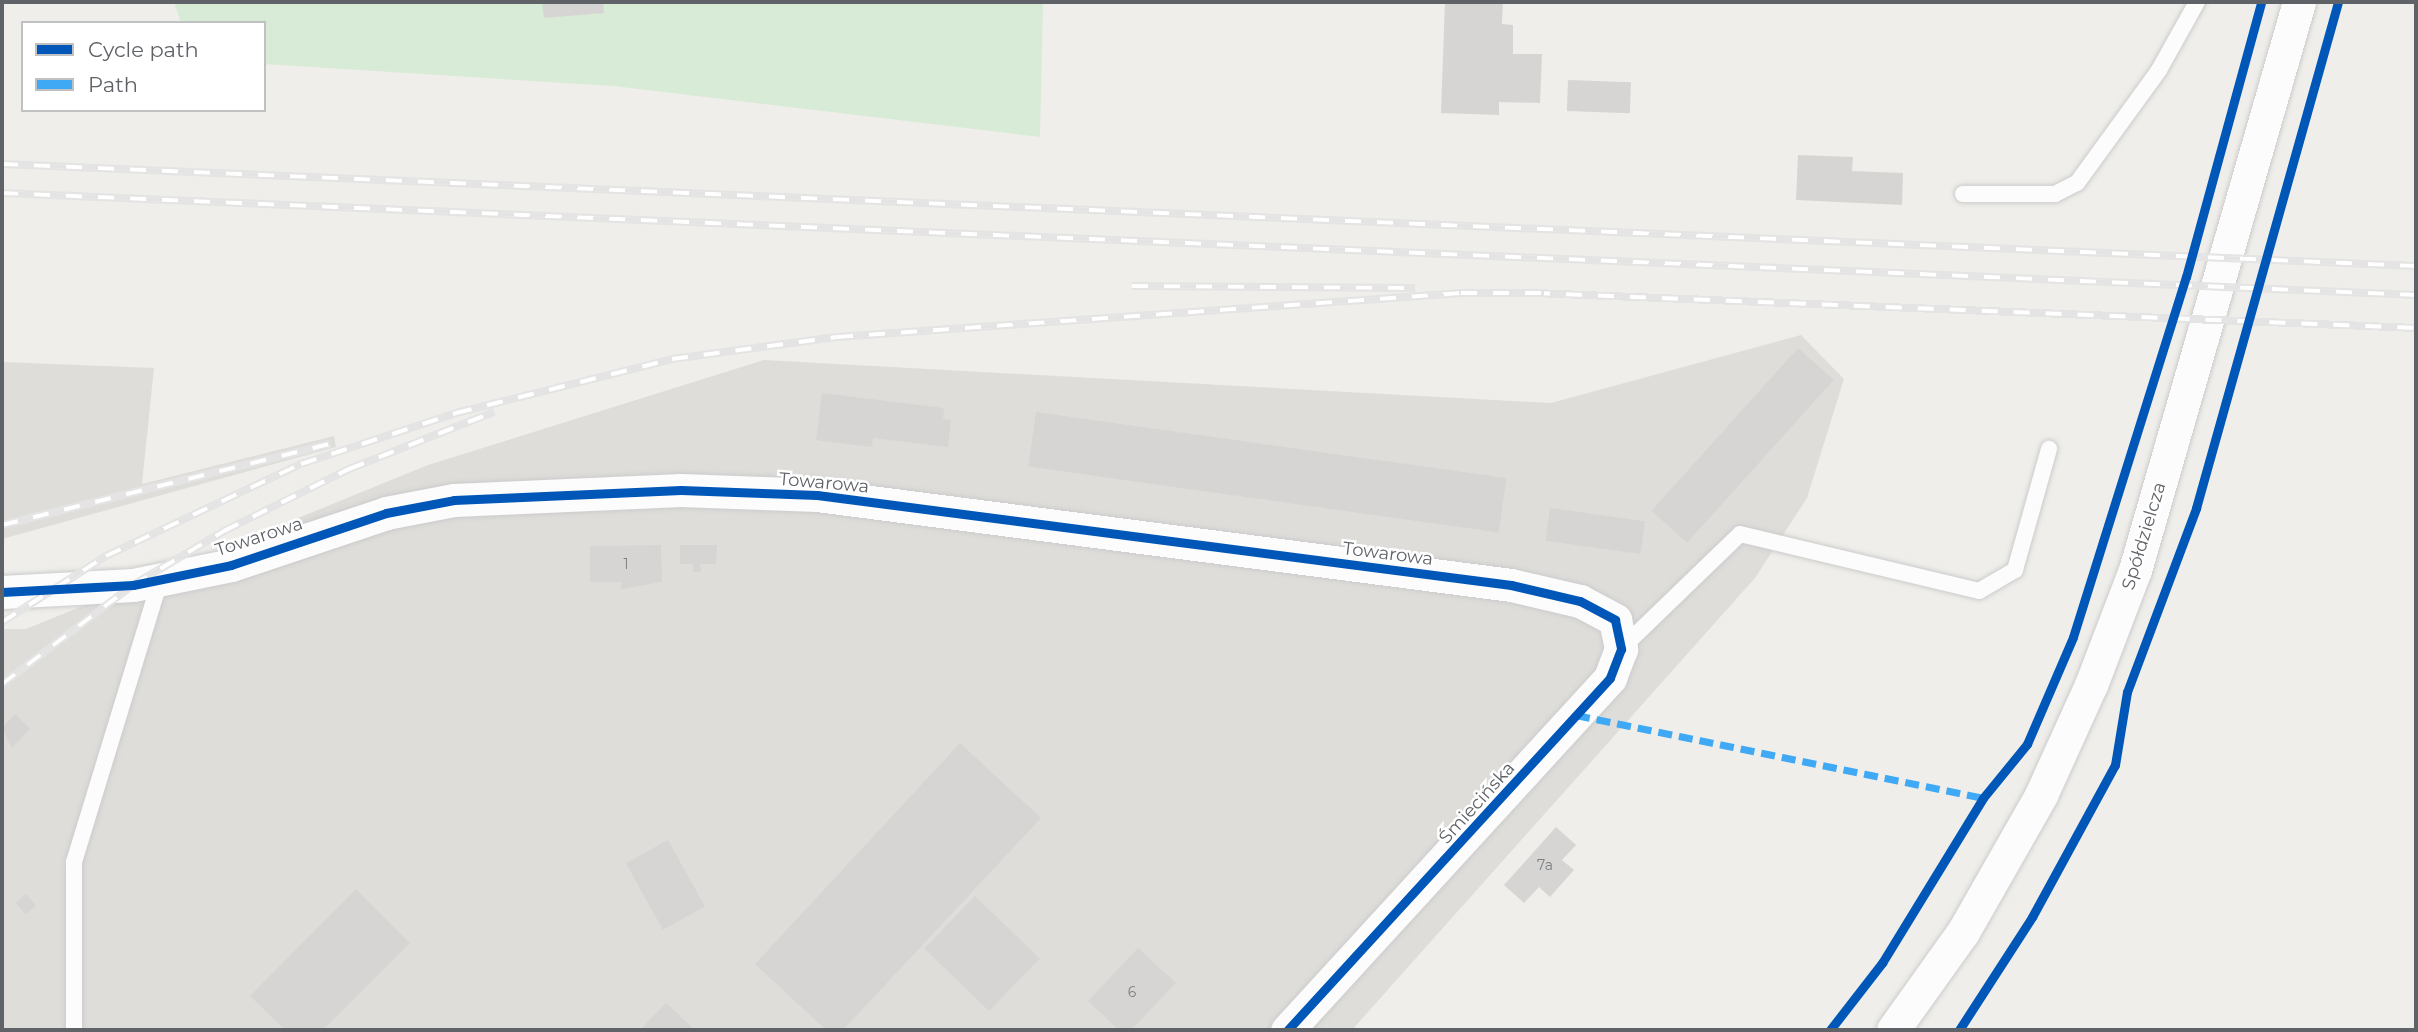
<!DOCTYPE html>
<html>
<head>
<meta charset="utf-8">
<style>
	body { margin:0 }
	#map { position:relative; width:2418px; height:1032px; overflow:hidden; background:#efeeea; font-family:Montserrat,sans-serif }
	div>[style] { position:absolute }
	.industrial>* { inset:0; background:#dfddda }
	.green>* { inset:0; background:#d8ebd6 }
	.building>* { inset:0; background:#d6d5d3; transform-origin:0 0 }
	.roads { filter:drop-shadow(0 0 2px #cbcccc) drop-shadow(0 0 2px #cbcccc) }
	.lane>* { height:16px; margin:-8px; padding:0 8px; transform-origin:8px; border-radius:8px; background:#fdfcfc }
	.street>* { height:33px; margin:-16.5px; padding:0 16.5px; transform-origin:16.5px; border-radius:16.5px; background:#fdfcfc }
	.rail>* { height:8px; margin-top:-4px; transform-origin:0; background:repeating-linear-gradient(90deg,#fff 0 16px,#e4e4e4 0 32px); box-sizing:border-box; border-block:2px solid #e4e4e4 }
	.quiet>* { height:7px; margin-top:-3.5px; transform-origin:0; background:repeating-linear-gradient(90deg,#3fa9f5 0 14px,transparent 0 21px) }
	.cycleway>* { height:9px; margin:-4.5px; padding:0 4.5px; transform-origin:4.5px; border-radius:4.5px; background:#0057b8 }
	span { translate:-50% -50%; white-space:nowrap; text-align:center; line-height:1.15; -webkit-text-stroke:5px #fff; paint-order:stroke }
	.number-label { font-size:14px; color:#7e8184 }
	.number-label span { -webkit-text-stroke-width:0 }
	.street-label { font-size:18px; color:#5f6368 }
	.frame { position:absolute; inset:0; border:4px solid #5f6368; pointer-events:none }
	.legend { position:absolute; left:21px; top:21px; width:245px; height:91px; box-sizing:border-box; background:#fff; border:2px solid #bfc1c3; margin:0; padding:9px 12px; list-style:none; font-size:21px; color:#5f6368 }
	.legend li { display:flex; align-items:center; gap:14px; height:35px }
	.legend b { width:35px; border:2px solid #bfc1c3 }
</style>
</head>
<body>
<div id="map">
	<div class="industrial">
		<i style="clip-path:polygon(1801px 335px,1844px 379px,1807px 498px,1755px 578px,1352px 1030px,2px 1030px,2px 629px,26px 629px,428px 465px,764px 360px,1551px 403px)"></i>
		<i style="clip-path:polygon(2px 362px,154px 368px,142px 484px,334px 436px,336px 447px,2px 539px)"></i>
	</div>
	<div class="green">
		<i style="clip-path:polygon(174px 2px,1043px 2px,1040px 137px,613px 86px,264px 64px,264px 23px,181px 23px)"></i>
	</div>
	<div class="building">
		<i style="clip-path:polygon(542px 2px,603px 2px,604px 13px,544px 18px)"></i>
		<i style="clip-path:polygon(1445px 2px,1503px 2px,1502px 24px,1513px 25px,1513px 54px,1542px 54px,1540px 103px,1499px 102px,1499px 115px,1441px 113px)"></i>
		<i style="left:1568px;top:80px;width:63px;height:31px;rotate:2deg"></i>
		<i style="clip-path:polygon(1798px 155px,1853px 157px,1852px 171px,1903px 173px,1902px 205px,1796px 200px)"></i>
		<i style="left:1798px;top:348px;width:48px;height:219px;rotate:42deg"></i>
		<i style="clip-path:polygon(822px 393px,944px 408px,943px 419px,951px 420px,948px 447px,873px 438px,872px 447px,816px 440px)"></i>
		<i style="left:1036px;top:412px;width:475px;height:55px;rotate:8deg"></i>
		<i style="left:1550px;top:508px;width:96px;height:33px;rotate:8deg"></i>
		<i style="clip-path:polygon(661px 545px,662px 582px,621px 589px,621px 582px,590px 582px,590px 546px)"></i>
		<i style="clip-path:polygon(680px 545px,717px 545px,716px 564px,700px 564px,701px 572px,693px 572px,693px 564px,680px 564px)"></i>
		<i style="clip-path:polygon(15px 714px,30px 729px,12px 748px,2px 728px)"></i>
		<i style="clip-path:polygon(960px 743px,1041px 818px,843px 1030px,826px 1030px,755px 964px)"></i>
		<i style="clip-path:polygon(1556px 827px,1576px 845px,1562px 860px,1574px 870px,1550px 897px,1539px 887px,1524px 903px,1504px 885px)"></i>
		<i style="left:668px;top:840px;width:76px;height:48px;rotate:61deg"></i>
		<i style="clip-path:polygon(356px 889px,410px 943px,323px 1030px,285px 1030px,250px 996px)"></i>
		<i style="left:26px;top:894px;width:15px;height:14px;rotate:48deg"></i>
		<i style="left:975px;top:896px;width:90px;height:73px;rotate:44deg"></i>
		<i style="clip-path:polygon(1138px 948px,1176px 983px,1131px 1030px,1119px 1030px,1088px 1001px)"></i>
		<i style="clip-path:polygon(666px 1003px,695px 1030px,640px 1030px)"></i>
	</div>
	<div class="roads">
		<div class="lane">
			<i style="left:1963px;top:194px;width:92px"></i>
			<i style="left:2055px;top:194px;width:25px;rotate:-27deg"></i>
			<i style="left:2077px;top:183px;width:140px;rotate:-54deg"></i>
			<i style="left:2159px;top:70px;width:78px;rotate:-60.8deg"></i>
			<i style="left:1621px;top:649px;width:165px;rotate:-44deg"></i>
			<i style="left:1740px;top:534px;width:246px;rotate:13.4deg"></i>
			<i style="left:1979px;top:591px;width:42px;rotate:-30.3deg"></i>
			<i style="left:2015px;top:570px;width:126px;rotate:-74.3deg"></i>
			<i style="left:74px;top:1030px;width:168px;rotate:-90deg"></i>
			<i style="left:74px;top:862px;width:297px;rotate:-73deg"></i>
		</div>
		<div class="street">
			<i style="left:2px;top:592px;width:131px;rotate:-3.1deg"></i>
			<i style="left:133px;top:585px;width:100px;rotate:-11.5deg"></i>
			<i style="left:231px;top:565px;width:163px;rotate:-18.5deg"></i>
			<i style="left:386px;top:513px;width:69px;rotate:-10.8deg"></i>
			<i style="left:454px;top:500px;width:227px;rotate:-2.5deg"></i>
			<i style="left:681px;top:490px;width:136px;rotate:2.1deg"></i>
			<i style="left:817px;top:495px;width:700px;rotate:7.39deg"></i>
			<i style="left:1511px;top:585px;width:71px;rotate:13.1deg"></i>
			<i style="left:1580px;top:601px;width:40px;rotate:28deg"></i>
			<i style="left:1615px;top:620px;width:30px;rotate:78deg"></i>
			<i style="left:1621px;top:649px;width:31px;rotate:111deg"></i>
			<i style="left:1610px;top:678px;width:478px;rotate:132.5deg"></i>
			<i style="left:1893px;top:1030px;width:120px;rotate:-54.5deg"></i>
			<i style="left:1963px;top:932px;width:158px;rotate:-60.3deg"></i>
			<i style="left:2041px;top:795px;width:121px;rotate:-65.6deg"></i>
			<i style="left:2091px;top:685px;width:123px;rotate:-69.1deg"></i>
			<i style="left:2135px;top:570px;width:591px;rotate:-73.89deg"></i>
		</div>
	</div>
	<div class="rail">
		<i style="left:2px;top:164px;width:2416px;rotate:2.42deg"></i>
		<i style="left:2px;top:193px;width:2416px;rotate:2.42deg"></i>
		<i style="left:1132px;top:286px;width:283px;rotate:0.4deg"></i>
		<i style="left:1534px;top:293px;width:883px;rotate:2.27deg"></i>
		<i style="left:2px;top:525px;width:338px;rotate:-13.9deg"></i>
		<i style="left:2px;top:622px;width:123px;rotate:-32.4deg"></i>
		<i style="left:106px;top:556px;width:216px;rotate:-25.3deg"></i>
		<i style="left:301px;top:464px;width:163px;rotate:-18.2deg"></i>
		<i style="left:456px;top:413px;width:223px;rotate:-14deg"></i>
		<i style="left:672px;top:359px;width:166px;rotate:-7.6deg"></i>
		<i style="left:837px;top:337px;width:626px;rotate:-4.03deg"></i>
		<i style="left:1461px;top:293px;width:83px"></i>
		<i style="left:2px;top:684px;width:164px;rotate:-37.1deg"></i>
		<i style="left:133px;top:585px;width:106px;rotate:-30.7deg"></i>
		<i style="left:224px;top:531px;width:140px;rotate:-26.4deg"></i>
		<i style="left:349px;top:469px;width:156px;rotate:-21.5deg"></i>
	</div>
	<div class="quiet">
		<i style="left:1576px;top:715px;width:415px;rotate:11.5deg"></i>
	</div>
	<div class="cycleway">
		<i style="left:2px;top:592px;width:131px;rotate:-3.1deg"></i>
		<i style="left:133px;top:585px;width:100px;rotate:-11.5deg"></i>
		<i style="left:231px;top:565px;width:163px;rotate:-18.5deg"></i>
		<i style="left:386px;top:513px;width:69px;rotate:-10.8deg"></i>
		<i style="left:454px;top:500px;width:227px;rotate:-2.5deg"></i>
		<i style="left:681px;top:490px;width:136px;rotate:2.1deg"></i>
		<i style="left:817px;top:495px;width:700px;rotate:7.39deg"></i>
		<i style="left:1511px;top:585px;width:71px;rotate:13.1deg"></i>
		<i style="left:1580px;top:601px;width:40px;rotate:28deg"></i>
		<i style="left:1615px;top:620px;width:30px;rotate:78deg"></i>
		<i style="left:1621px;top:649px;width:31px;rotate:111deg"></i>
		<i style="left:1610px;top:678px;width:478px;rotate:132.5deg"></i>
		<i style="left:1830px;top:1030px;width:85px;rotate:-52.2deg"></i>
		<i style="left:1882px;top:963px;width:193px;rotate:-58.5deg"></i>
		<i style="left:1983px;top:798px;width:70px;rotate:-50.8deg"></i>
		<i style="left:2027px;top:744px;width:116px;rotate:-66.7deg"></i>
		<i style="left:2073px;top:637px;width:377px;rotate:-72.6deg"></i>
		<i style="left:2186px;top:277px;width:285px;rotate:-74.7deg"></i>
		<i style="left:1959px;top:1030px;width:135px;rotate:-57.1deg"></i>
		<i style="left:2032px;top:917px;width:173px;rotate:-61.4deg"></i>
		<i style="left:2115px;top:765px;width:74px;rotate:-80.7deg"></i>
		<i style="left:2127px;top:692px;width:197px;rotate:-69.4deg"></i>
		<i style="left:2196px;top:508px;width:526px;rotate:-74.32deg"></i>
	</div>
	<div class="number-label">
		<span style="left:626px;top:564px">1</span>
		<span style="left:1545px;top:865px">7a</span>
		<span style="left:1132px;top:992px">6</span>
	</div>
	<div class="street-label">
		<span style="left:824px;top:483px;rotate:5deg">Towarowa</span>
		<span style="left:2144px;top:536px;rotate:-73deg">Spółdzielcza</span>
		<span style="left:259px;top:537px;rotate:-18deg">Towarowa</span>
		<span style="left:1388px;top:554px;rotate:7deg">Towarowa</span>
		<span style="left:1477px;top:803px;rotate:-48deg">Śmiecińska</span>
	</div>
	<div class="frame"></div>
	<ul class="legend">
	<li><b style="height:9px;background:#0057b8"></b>Cycle path</li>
	<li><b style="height:9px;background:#3fa9f5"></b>Path</li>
	</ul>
</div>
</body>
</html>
